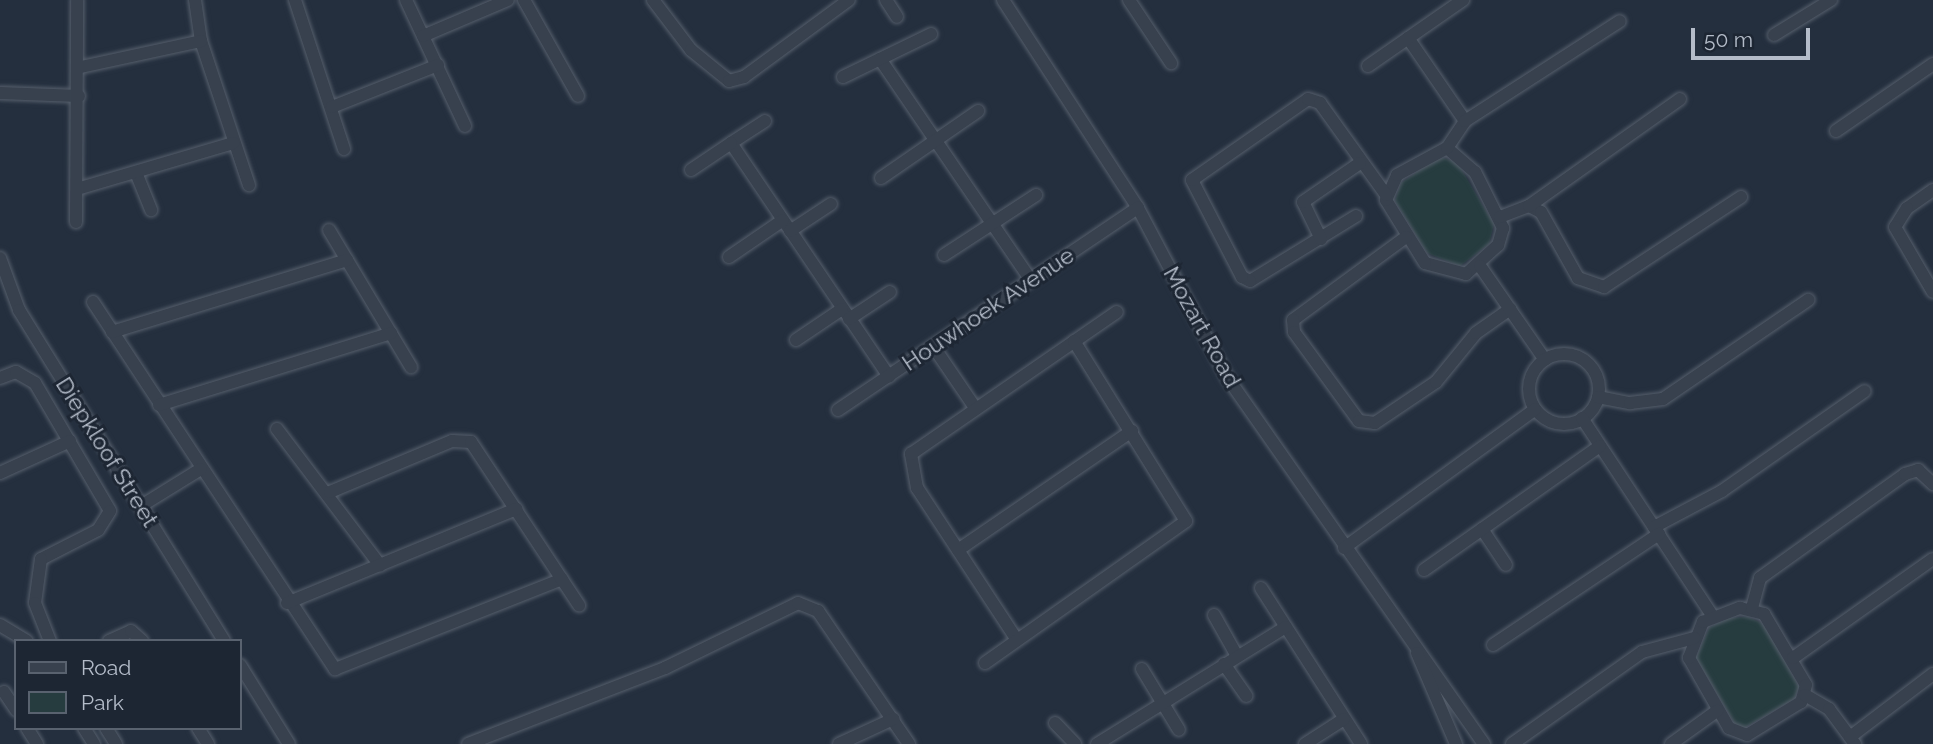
<!DOCTYPE html>
<html>
<head>
<meta charset="utf-8">
<style>
	body { margin:0 }
	#map { position:relative; width:1933px; height:744px; overflow:hidden; background:#242f3e; font-family:Raleway,sans-serif }
	div>[style] { position:absolute }
	.green>* { inset:0; background:#263c3f }
	.roads { filter:drop-shadow(0 0 2px #565f6c) drop-shadow(0 0 2px #565f6c) }
	.street>* { height:12px; margin:-6px; padding:0 6px; transform-origin:6px; border-radius:6px; background:#38414e }
	.street>.ring { margin:-6px; padding:0; box-sizing:content-box; background:none; border:12px solid #38414e; border-radius:50% }
	span { translate:-50% -50%; white-space:nowrap; text-align:center; line-height:1.15; -webkit-text-stroke:6px #1d2633; paint-order:stroke }
	.street-label { font-size:23px; color:#b4bcc9 }
	.legend { position:absolute; left:14px; top:639px; width:228px; height:91px; box-sizing:border-box; background:#1d2633; border:2px solid #59626f; margin:0; padding:9px 12px; list-style:none; font-size:21px; color:#b4bcc9 }
	.legend li { display:flex; align-items:center; gap:14px; height:35px }
	.legend b { width:35px; border:2px solid #59626f }
	.scale { position:absolute; left:1691px; top:28px; width:119px; height:32px; box-sizing:border-box; border:4px solid #b4bcc9; border-top:0; padding-left:9px; font-size:21px; line-height:24px; white-space:nowrap; color:#b4bcc9; -webkit-text-stroke:5px #1d2633; paint-order:stroke }
</style>
</head>
<body>
<div id="map">
	<div class="green">
		<i style="clip-path:polygon(1439px 157px,1457px 162px,1494px 224px,1489px 244px,1460px 266px,1427px 253px,1395px 201px,1401px 183px)"></i>
		<i style="clip-path:polygon(1748px 617px,1764px 624px,1799px 687px,1794px 699px,1744px 728px,1735px 724px,1696px 658px,1709px 628px,1727px 618px)"></i>
	</div>
	<div class="roads">
		<div class="street">
			<i style="left:195px;top:0;width:41px;rotate:81.7deg"></i>
			<i style="left:201px;top:41px;width:152px;rotate:71.6deg"></i>
			<i style="left:295px;top:0;width:157px;rotate:71.8deg"></i>
			<i style="left:406px;top:0;width:139px;rotate:64.9deg"></i>
			<i style="left:524px;top:0;width:110px;rotate:60.6deg"></i>
			<i style="left:653px;top:0;width:63px;rotate:52.8deg"></i>
			<i style="left:691px;top:50px;width:49px;rotate:39.2deg"></i>
			<i style="left:729px;top:81px;width:16px;rotate:-15deg"></i>
			<i style="left:744px;top:77px;width:130px;rotate:-36.3deg"></i>
			<i style="left:886px;top:0;width:20px;rotate:57deg"></i>
			<i style="left:1003px;top:0;width:248px;rotate:57deg"></i>
			<i style="left:1138px;top:208px;width:191px;rotate:62.2deg"></i>
			<i style="left:1227px;top:377px;width:448px;rotate:55deg"></i>
			<i style="left:1129px;top:0;width:76px;rotate:56.3deg"></i>
			<i style="left:1774px;top:35px;width:67px;rotate:-31.6deg"></i>
			<i style="left:423px;top:36px;width:92px;rotate:-23deg"></i>
			<i style="left:1408px;top:38px;width:101px;rotate:55.5deg"></i>
			<i style="left:880px;top:59px;width:268px;rotate:55.7deg"></i>
			<i style="left:1368px;top:66px;width:116px;rotate:-34.8deg"></i>
			<i style="left:81px;top:67px;width:123px;rotate:-12.2deg"></i>
			<i style="left:843px;top:77px;width:98px;rotate:-26deg"></i>
			<i style="left:0;top:93px;width:79px;rotate:2.2deg"></i>
			<i style="left:332px;top:107px;width:114px;rotate:-21.6deg"></i>
			<i style="left:765px;top:121px;width:40px;rotate:147.1deg"></i>
			<i style="left:731px;top:143px;width:282px;rotate:55.9deg"></i>
			<i style="left:1836px;top:131px;width:118px;rotate:-34.6deg"></i>
			<i style="left:1447px;top:148px;width:37px;rotate:41deg"></i>
			<i style="left:1475px;top:172px;width:63px;rotate:63.4deg"></i>
			<i style="left:1503px;top:228px;width:18px;rotate:106deg"></i>
			<i style="left:1498px;top:245px;width:43px;rotate:137.8deg"></i>
			<i style="left:1466px;top:274px;width:42px;rotate:-165deg"></i>
			<i style="left:1425px;top:263px;width:74px;rotate:-121.8deg"></i>
			<i style="left:1386px;top:200px;width:27px;rotate:-66deg"></i>
			<i style="left:1397px;top:175px;width:57px;rotate:-28.4deg"></i>
			<i style="left:1447px;top:148px;width:32px;rotate:-56deg"></i>
			<i style="left:1465px;top:121px;width:184px;rotate:-32.8deg"></i>
			<i style="left:691px;top:170px;width:48px;rotate:-34deg"></i>
			<i style="left:137px;top:175px;width:38px;rotate:68deg"></i>
			<i style="left:881px;top:178px;width:118px;rotate:-34.6deg"></i>
			<i style="left:77px;top:189px;width:163px;rotate:-16.4deg"></i>
			<i style="left:1933px;top:190px;width:32px;rotate:145deg"></i>
			<i style="left:1907px;top:208px;width:22px;rotate:122deg"></i>
			<i style="left:1895px;top:227px;width:75px;rotate:59.7deg"></i>
			<i style="left:1529px;top:206px;width:13px;rotate:27deg"></i>
			<i style="left:1541px;top:212px;width:76px;rotate:60.7deg"></i>
			<i style="left:1578px;top:278px;width:28px;rotate:19deg"></i>
			<i style="left:1604px;top:287px;width:164px;rotate:-33.3deg"></i>
			<i style="left:1356px;top:216px;width:124px;rotate:148.5deg"></i>
			<i style="left:1250px;top:281px;width:9px;rotate:-153deg"></i>
			<i style="left:1242px;top:277px;width:109px;rotate:-117.3deg"></i>
			<i style="left:1192px;top:180px;width:141px;rotate:-34.9deg"></i>
			<i style="left:1308px;top:99px;width:13px;rotate:18deg"></i>
			<i style="left:1320px;top:103px;width:113px;rotate:54.3deg"></i>
			<i style="left:1500px;top:217px;width:31px;rotate:-21deg"></i>
			<i style="left:1529px;top:206px;width:185px;rotate:-35.3deg"></i>
			<i style="left:76px;top:222px;width:222px;rotate:-89.7deg"></i>
			<i style="left:329px;top:230px;width:160px;rotate:59.1deg"></i>
			<i style="left:790px;top:231px;width:49px;rotate:-33.4deg"></i>
			<i style="left:1406px;top:237px;width:140px;rotate:143.7deg"></i>
			<i style="left:1293px;top:320px;width:12px;rotate:85deg"></i>
			<i style="left:1294px;top:332px;width:110px;rotate:53.9deg"></i>
			<i style="left:1359px;top:421px;width:16px;rotate:7deg"></i>
			<i style="left:1375px;top:423px;width:73px;rotate:-33.9deg"></i>
			<i style="left:1436px;top:382px;width:63px;rotate:-50.8deg"></i>
			<i style="left:1476px;top:333px;width:42px;rotate:-35.2deg"></i>
			<i style="left:1321px;top:239px;width:41px;rotate:-115.9deg"></i>
			<i style="left:1303px;top:202px;width:69px;rotate:-34.4deg"></i>
			<i style="left:944px;top:255px;width:110px;rotate:-33.1deg"></i>
			<i style="left:729px;top:257px;width:65px;rotate:-34.4deg"></i>
			<i style="left:0;top:258px;width:55px;rotate:69.9deg"></i>
			<i style="left:19px;top:310px;width:389px;rotate:58.2deg"></i>
			<i style="left:1480px;top:266px;width:114px;rotate:55.3deg"></i>
			<i style="left:93px;top:302px;width:440px;rotate:56.6deg"></i>
			<i style="left:335px;top:669px;width:244px;rotate:-21.6deg"></i>
			<i style="left:849px;top:319px;width:49px;rotate:-33.4deg"></i>
			<i style="left:112px;top:332px;width:246px;rotate:-17deg"></i>
			<i style="left:796px;top:340px;width:55px;rotate:-34deg"></i>
			<i style="left:933px;top:346px;width:76px;rotate:55.7deg"></i>
			<i class="ring" style="left:1529px;top:354px;width:58px;height:58px"></i>
			<i style="left:0;top:378px;width:17px;rotate:-21deg"></i>
			<i style="left:16px;top:372px;width:22px;rotate:30deg"></i>
			<i style="left:35px;top:383px;width:148px;rotate:59.6deg"></i>
			<i style="left:110px;top:511px;width:22px;rotate:122deg"></i>
			<i style="left:98px;top:530px;width:64px;rotate:153deg"></i>
			<i style="left:41px;top:559px;width:44px;rotate:97.8deg"></i>
			<i style="left:35px;top:603px;width:41px;rotate:68.5deg"></i>
			<i style="left:1598px;top:397px;width:33px;rotate:11deg"></i>
			<i style="left:1630px;top:403px;width:33px;rotate:-7deg"></i>
			<i style="left:1663px;top:399px;width:176px;rotate:-34.3deg"></i>
			<i style="left:159px;top:405px;width:243px;rotate:-17.2deg"></i>
			<i style="left:838px;top:410px;width:362px;rotate:-34deg"></i>
			<i style="left:1582px;top:418px;width:235px;rotate:56.6deg"></i>
			<i style="left:277px;top:429px;width:171px;rotate:52.9deg"></i>
			<i style="left:0;top:473px;width:77px;rotate:-24.6deg"></i>
			<i style="left:330px;top:492px;width:132px;rotate:-22.7deg"></i>
			<i style="left:452px;top:441px;width:19px;rotate:3deg"></i>
			<i style="left:471px;top:442px;width:196px;rotate:56.5deg"></i>
			<i style="left:141px;top:506px;width:70px;rotate:-31.7deg"></i>
			<i style="left:1654px;top:527px;width:77px;rotate:-27.9deg"></i>
			<i style="left:1722px;top:491px;width:174px;rotate:-35deg"></i>
			<i style="left:1482px;top:529px;width:43px;rotate:56.3deg"></i>
			<i style="left:1344px;top:548px;width:236px;rotate:-36deg"></i>
			<i style="left:958px;top:550px;width:211px;rotate:-34.4deg"></i>
			<i style="left:1424px;top:570px;width:215px;rotate:-35.2deg"></i>
			<i style="left:1261px;top:588px;width:185px;rotate:57.3deg"></i>
			<i style="left:287px;top:603px;width:248px;rotate:-22.3deg"></i>
			<i style="left:1740px;top:608px;width:25px;rotate:14deg"></i>
			<i style="left:1764px;top:614px;width:82px;rotate:59.4deg"></i>
			<i style="left:1806px;top:685px;width:18px;rotate:106deg"></i>
			<i style="left:1801px;top:702px;width:63px;rotate:148.6deg"></i>
			<i style="left:1747px;top:735px;width:19px;rotate:-159deg"></i>
			<i style="left:1729px;top:728px;width:81px;rotate:-119.7deg"></i>
			<i style="left:1689px;top:658px;width:39px;rotate:-69deg"></i>
			<i style="left:1703px;top:622px;width:40px;rotate:-21deg"></i>
			<i style="left:1752px;top:608px;width:31px;rotate:-75deg"></i>
			<i style="left:1760px;top:578px;width:178px;rotate:-35.6deg"></i>
			<i style="left:1905px;top:474px;width:14px;rotate:-17deg"></i>
			<i style="left:1918px;top:470px;width:21px;rotate:43deg"></i>
			<i style="left:1214px;top:615px;width:47px;rotate:60.7deg"></i>
			<i style="left:0;top:625px;width:31px;rotate:31deg"></i>
			<i style="left:1017px;top:640px;width:182px;rotate:-123.3deg"></i>
			<i style="left:917px;top:488px;width:35px;rotate:-100deg"></i>
			<i style="left:911px;top:454px;width:250px;rotate:-34.6deg"></i>
			<i style="left:109px;top:641px;width:24px;rotate:-24deg"></i>
			<i style="left:131px;top:631px;width:15px;rotate:42deg"></i>
			<i style="left:1493px;top:645px;width:200px;rotate:-33.8deg"></i>
			<i style="left:1417px;top:653px;width:99px;rotate:66.8deg"></i>
			<i style="left:1793px;top:658px;width:171px;rotate:-35.3deg"></i>
			<i style="left:985px;top:663px;width:246px;rotate:-35.2deg"></i>
			<i style="left:1186px;top:521px;width:212px;rotate:-121.9deg"></i>
			<i style="left:1224px;top:664px;width:39px;rotate:55deg"></i>
			<i style="left:240px;top:665px;width:93px;rotate:58.2deg"></i>
			<i style="left:1142px;top:669px;width:71px;rotate:58.8deg"></i>
			<i style="left:4px;top:692px;width:22px;rotate:56deg"></i>
			<i style="left:1805px;top:695px;width:28px;rotate:30deg"></i>
			<i style="left:1829px;top:709px;width:44px;rotate:53.4deg"></i>
			<i style="left:1055px;top:723px;width:29px;rotate:46deg"></i>
			<i style="left:27px;top:728px;width:19px;rotate:58deg"></i>
			<i style="left:84px;top:728px;width:19px;rotate:58deg"></i>
			<i style="left:106px;top:728px;width:19px;rotate:58deg"></i>
			<i style="left:198px;top:728px;width:19px;rotate:58deg"></i>
			<i style="left:1850px;top:737px;width:104px;rotate:-37.2deg"></i>
			<i style="left:468px;top:744px;width:211px;rotate:-21.1deg"></i>
			<i style="left:665px;top:668px;width:148px;rotate:-26deg"></i>
			<i style="left:798px;top:603px;width:22px;rotate:22deg"></i>
			<i style="left:818px;top:611px;width:161px;rotate:55.6deg"></i>
			<i style="left:839px;top:744px;width:60px;rotate:-24.8deg"></i>
			<i style="left:1097px;top:744px;width:222px;rotate:-31.8deg"></i>
			<i style="left:1305px;top:744px;width:46px;rotate:-32.7deg"></i>
			<i style="left:1512px;top:744px;width:159px;rotate:-35.3deg"></i>
			<i style="left:1642px;top:652px;width:54px;rotate:-15.1deg"></i>
			<i style="left:1671px;top:744px;width:57px;rotate:-35.7deg"></i>
		</div>
	</div>
	<div class="street-label">
		<span style="left:988px;top:309px;rotate:-34deg">Houwhoek Avenue</span>
		<span style="left:1202px;top:327px;rotate:61deg">Mozart Road</span>
		<span style="left:107px;top:452px;rotate:58deg">Diepkloof Street</span>
	</div>
	<ul class="legend">
	<li><b style="height:9px;background:#38414e"></b>Road</li>
	<li><b style="height:19px;background:#263c3f"></b>Park</li>
	</ul>
	<div class="scale">50 m</div>
</div>
</body>
</html>
